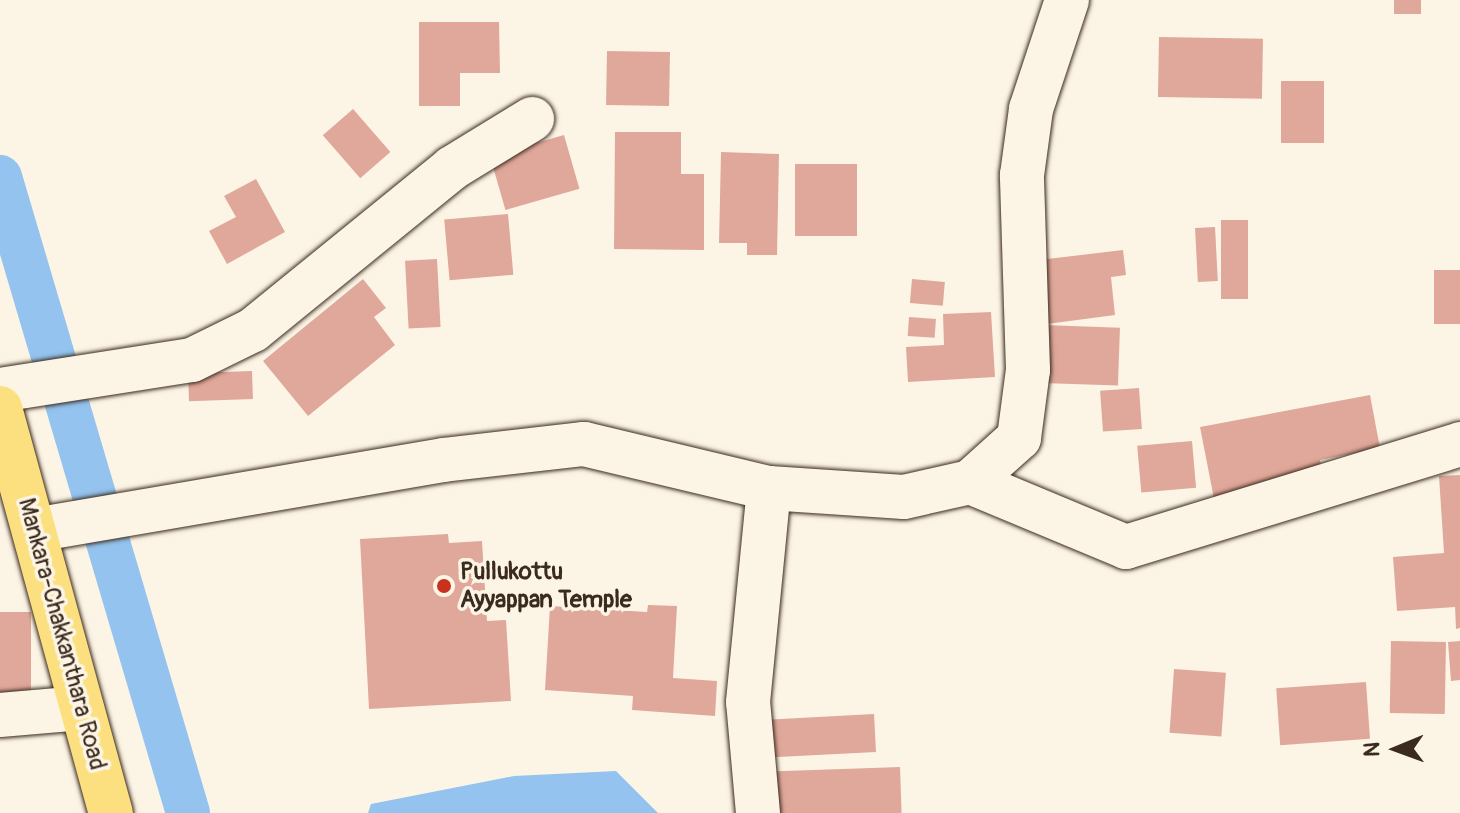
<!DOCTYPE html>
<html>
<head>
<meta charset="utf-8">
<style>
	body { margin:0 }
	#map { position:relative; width:1460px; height:813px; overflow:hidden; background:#fcf5e5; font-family:Pangolin,sans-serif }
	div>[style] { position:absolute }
	.water>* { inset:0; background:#93c3ee }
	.canal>* { height:44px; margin:-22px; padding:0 22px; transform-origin:22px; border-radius:22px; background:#93c3ee }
	.building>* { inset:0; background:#e0a89a; transform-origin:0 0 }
	.roads { filter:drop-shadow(0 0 2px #3b2a1e) drop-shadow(0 0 2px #3b2a1e) }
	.minor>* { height:44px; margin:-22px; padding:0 22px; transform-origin:22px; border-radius:22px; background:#fcf5e5 }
	.major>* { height:44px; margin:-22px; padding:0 22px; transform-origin:22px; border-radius:22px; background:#fce080 }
	.dots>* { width:22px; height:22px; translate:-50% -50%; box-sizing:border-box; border:4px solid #fcf5e5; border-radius:50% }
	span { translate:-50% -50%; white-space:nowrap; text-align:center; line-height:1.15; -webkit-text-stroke:7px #fcf5e5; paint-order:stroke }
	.poi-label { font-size:24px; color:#3b2a1e; font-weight:700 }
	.left { translate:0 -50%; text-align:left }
	.street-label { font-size:24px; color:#3b2a1e }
	.north { position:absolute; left:1356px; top:709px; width:80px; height:80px; -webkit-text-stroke:6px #fcf5e5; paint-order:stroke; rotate:269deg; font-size:22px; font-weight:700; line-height:32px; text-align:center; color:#3b2a1e }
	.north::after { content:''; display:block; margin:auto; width:28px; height:36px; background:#3b2a1e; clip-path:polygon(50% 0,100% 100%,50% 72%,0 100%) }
</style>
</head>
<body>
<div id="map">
	<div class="water">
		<i style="clip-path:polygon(616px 771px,658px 813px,368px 813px,371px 804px,514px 776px)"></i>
	</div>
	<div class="canal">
		<i style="left:0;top:177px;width:663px;rotate:73.53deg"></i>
	</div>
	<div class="building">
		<i style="left:1394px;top:0;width:27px;height:14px"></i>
		<i style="clip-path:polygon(419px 22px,499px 22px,500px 73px,460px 73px,460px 106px,419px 106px)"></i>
		<i style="left:1159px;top:37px;width:104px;height:60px;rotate:1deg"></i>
		<i style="left:607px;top:51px;width:63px;height:54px;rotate:1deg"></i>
		<i style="left:1281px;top:81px;width:43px;height:62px"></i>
		<i style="left:353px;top:109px;width:57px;height:40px;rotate:49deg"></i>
		<i style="clip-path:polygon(615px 132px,681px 132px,681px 174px,704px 174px,704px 250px,614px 249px)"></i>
		<i style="left:564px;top:135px;width:56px;height:77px;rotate:74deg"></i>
		<i style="clip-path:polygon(721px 152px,779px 154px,777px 255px,747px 255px,747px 243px,719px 243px)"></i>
		<i style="left:795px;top:164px;width:62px;height:72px"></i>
		<i style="clip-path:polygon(256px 179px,285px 232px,227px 264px,209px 231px,236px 217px,224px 196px)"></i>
		<i style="left:508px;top:214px;width:61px;height:64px;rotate:85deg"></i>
		<i style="left:1221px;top:220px;width:27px;height:79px"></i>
		<i style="left:1215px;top:227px;width:54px;height:20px;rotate:87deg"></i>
		<i style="clip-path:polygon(1123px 250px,1126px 275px,1111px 277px,1115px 315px,1047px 324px,1039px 260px)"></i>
		<i style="left:437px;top:259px;width:68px;height:32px;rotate:87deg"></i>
		<i style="left:1460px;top:270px;width:54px;height:26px;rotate:90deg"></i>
		<i style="clip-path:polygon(363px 279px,386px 308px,374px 317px,395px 345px,308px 416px,263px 361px)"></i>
		<i style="left:912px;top:279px;width:33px;height:24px;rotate:5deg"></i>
		<i style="clip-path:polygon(991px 312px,995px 377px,908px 382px,906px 347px,944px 345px,943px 314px)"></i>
		<i style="left:909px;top:317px;width:27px;height:19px;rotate:4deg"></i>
		<i style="left:1044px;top:325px;width:76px;height:58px;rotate:2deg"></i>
		<i style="left:252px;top:371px;width:28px;height:64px;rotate:88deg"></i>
		<i style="left:1139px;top:388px;width:41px;height:39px;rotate:86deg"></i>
		<i style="clip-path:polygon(1370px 395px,1380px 448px,1320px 460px,1324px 483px,1215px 504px,1200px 427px)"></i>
		<i style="left:1192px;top:441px;width:47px;height:55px;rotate:85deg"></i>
		<i style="clip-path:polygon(1460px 475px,1460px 628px,1456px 629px,1455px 607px,1397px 611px,1393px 557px,1444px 553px,1439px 476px)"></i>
		<i style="clip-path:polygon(448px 534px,449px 543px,482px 541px,487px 621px,506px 620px,511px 701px,369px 709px,360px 539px)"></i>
		<i style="clip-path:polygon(648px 605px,677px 606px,673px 678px,717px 681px,715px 716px,632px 710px,633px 696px,545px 690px,550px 606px,647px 612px)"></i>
		<i style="left:0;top:612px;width:31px;height:84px"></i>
		<i style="left:1391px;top:641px;width:55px;height:72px;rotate:1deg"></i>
		<i style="clip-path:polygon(1460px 641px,1460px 680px,1451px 681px,1448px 642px)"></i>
		<i style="left:1174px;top:669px;width:52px;height:64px;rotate:4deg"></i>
		<i style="left:1366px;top:682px;width:57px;height:90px;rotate:86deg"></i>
		<i style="left:874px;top:714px;width:38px;height:103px;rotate:87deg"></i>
		<i style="left:900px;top:767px;width:46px;height:130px;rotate:88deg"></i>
	</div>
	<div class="roads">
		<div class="minor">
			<i style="left:0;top:390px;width:194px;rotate:-8.9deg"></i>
			<i style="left:192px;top:360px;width:68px;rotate:-26.2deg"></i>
			<i style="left:253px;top:330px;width:257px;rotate:-39.1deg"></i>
			<i style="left:452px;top:168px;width:94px;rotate:-31.5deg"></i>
			<i style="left:970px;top:482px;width:169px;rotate:22.6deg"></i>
			<i style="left:1126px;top:547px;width:350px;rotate:-17.1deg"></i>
			<i style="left:34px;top:530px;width:415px;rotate:-9.7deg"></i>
			<i style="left:443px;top:460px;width:142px;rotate:-6.5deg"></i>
			<i style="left:584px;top:444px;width:190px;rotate:13.4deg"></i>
			<i style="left:769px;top:488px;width:135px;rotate:3.8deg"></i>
			<i style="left:904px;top:497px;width:68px;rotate:-12.8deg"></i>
			<i style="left:970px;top:482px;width:66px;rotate:-41.9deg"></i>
			<i style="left:1019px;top:438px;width:69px;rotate:-82.5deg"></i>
			<i style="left:1028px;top:370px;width:195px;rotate:-91.8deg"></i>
			<i style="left:1022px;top:175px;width:67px;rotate:-82.2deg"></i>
			<i style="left:1031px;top:109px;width:115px;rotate:-71.7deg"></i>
			<i style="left:0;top:715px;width:82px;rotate:-4.9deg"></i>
			<i style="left:758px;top:813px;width:111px;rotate:-95.1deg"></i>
			<i style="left:748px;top:702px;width:215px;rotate:-84.4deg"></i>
		</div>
		<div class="major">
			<i style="left:0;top:408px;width:420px;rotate:74.7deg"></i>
		</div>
	</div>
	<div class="dots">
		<i style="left:444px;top:586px;background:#c8321e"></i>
	</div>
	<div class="poi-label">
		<span class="left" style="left:460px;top:586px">Pullukottu<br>Ayyappan Temple</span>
	</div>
	<div class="street-label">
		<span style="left:62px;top:634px;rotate:75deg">Mankara-Chakkanthara Road</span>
	</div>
	<div class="north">N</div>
</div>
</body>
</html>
